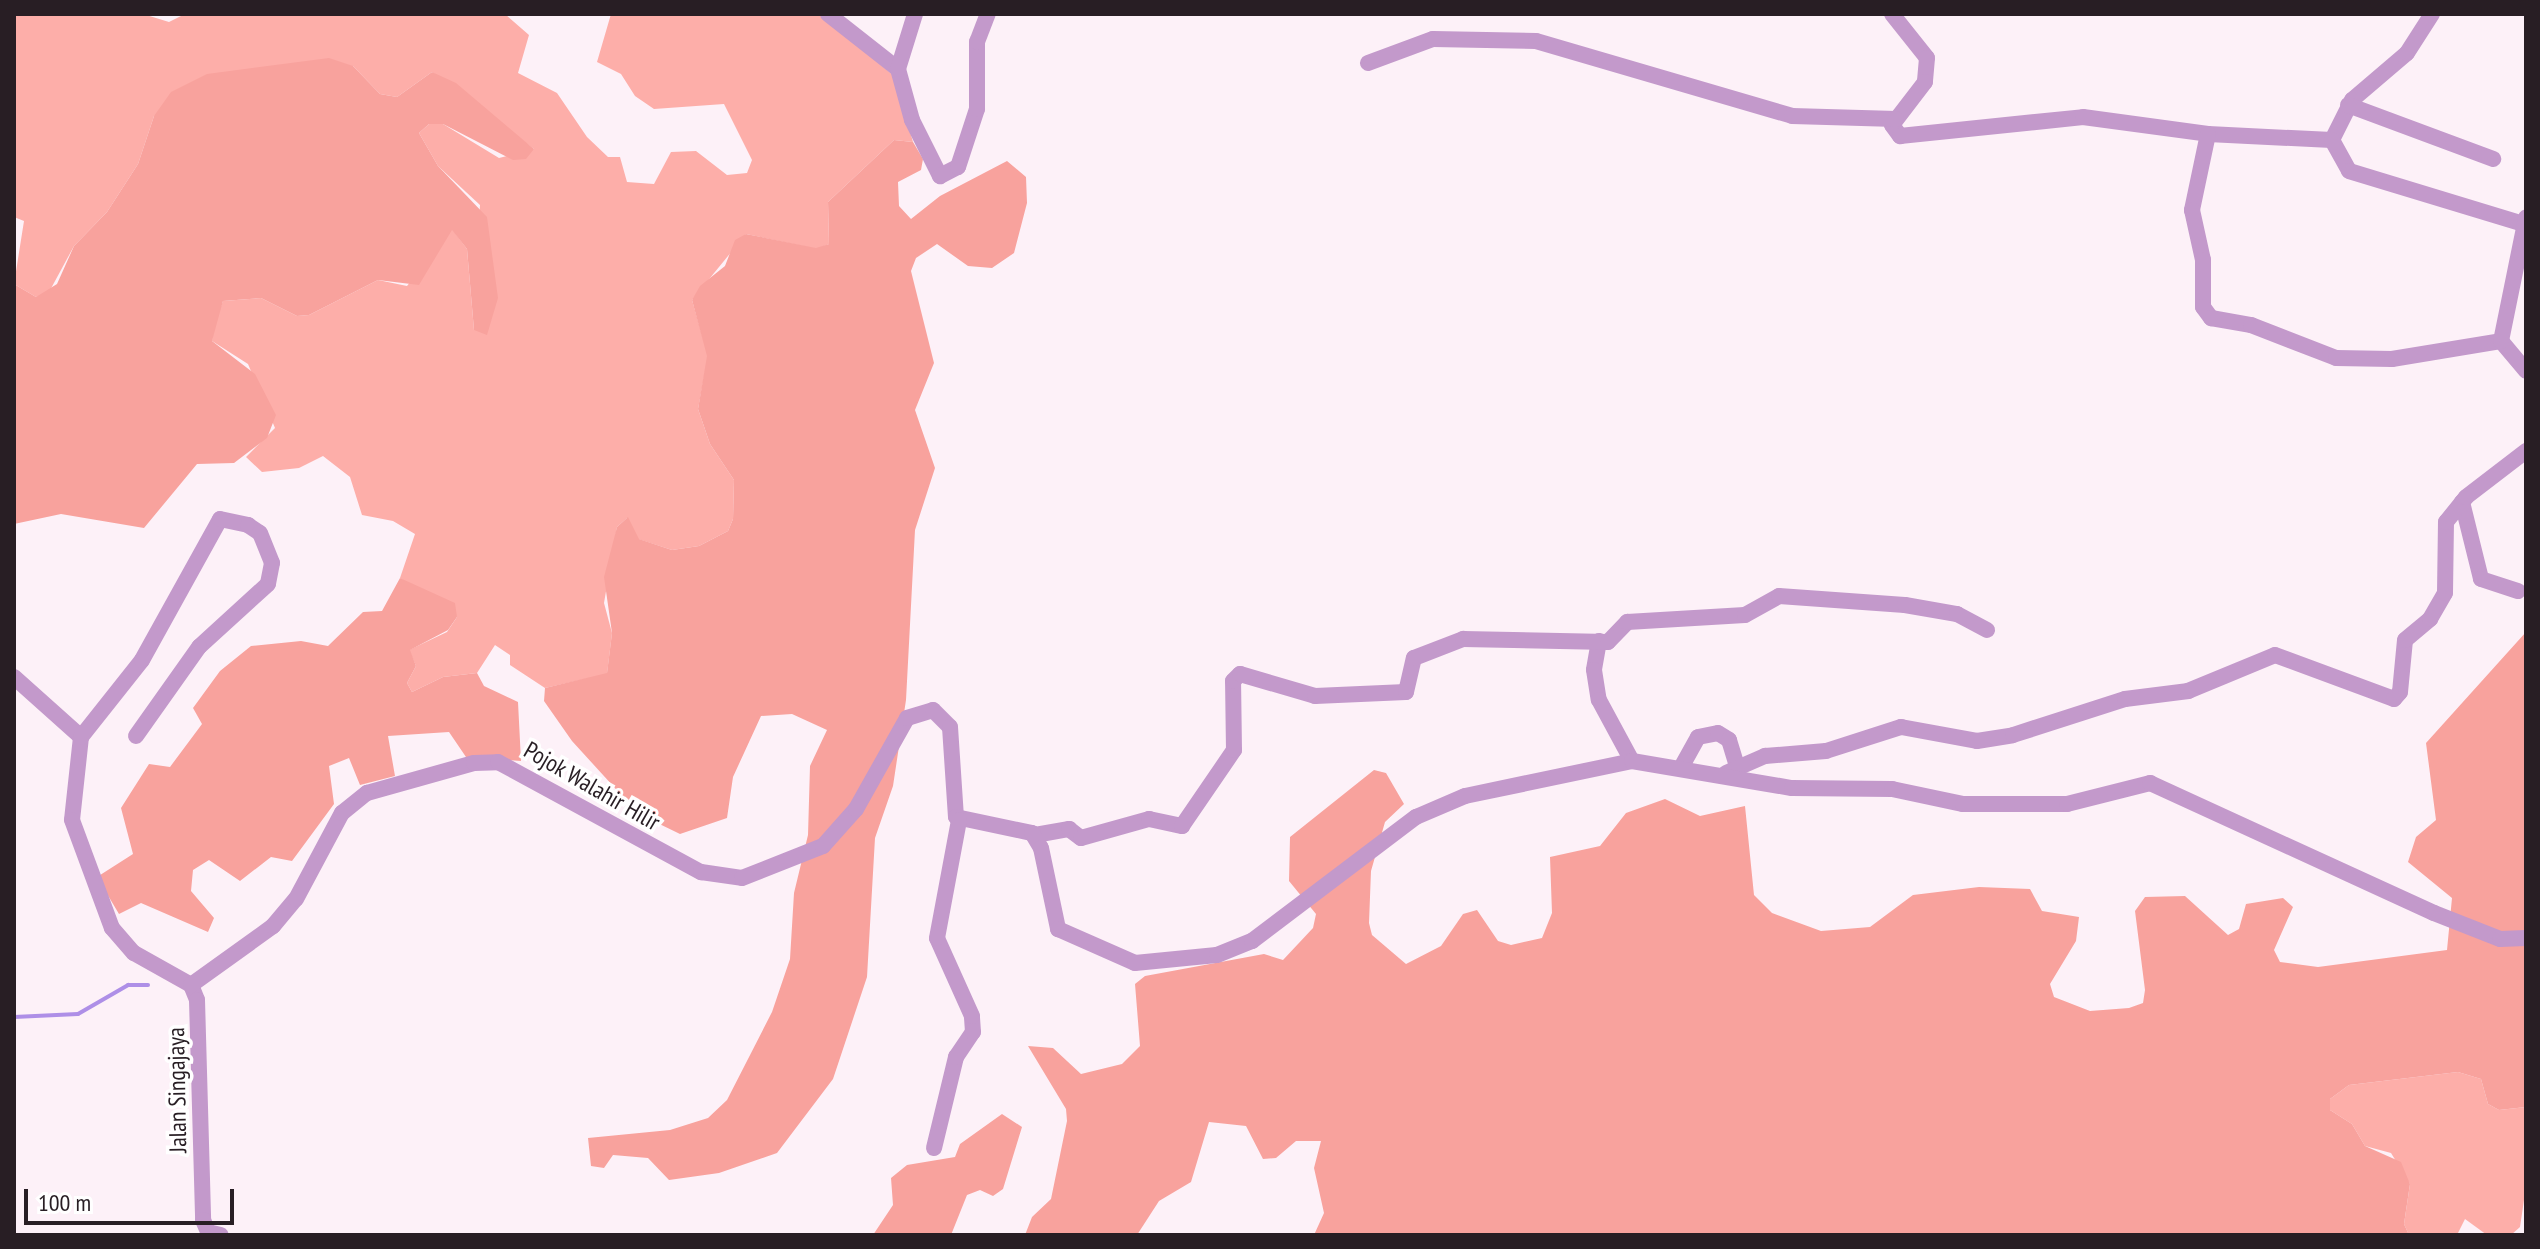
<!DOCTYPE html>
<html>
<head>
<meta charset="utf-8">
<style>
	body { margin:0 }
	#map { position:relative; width:2540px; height:1249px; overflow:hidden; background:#fdf1f8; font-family:"PT Sans Narrow",sans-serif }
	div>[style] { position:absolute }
	.green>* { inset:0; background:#fdaea9 }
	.forest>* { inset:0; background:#f8a29d }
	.stream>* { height:4px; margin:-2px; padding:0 2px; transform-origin:2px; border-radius:2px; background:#ae8fe7 }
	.minor>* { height:16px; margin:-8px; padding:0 8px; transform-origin:8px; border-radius:8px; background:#c399cb }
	span { translate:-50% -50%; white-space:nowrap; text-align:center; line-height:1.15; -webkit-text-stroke:7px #fff; paint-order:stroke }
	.street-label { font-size:24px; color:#281e24 }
	.frame { position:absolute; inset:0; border:16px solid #281e24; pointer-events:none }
	.scale { position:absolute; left:24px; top:1189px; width:210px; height:36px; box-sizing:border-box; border:4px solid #281e24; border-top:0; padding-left:10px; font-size:24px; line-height:28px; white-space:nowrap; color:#281e24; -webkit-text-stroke:6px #fff; paint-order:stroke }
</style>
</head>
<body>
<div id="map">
	<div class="green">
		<i style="clip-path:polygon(14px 14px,143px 14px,169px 22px,185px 14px,505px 14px,529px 35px,518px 73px,557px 93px,587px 137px,608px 157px,620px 157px,627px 182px,654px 184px,671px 152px,696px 151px,727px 175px,747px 173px,752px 160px,724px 104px,654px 109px,635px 96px,621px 74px,597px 62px,611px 14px,821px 14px,894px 76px,913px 142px,894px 140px,828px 202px,829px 244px,817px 249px,746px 234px,692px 300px,708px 356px,698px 409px,710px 444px,734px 480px,733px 519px,728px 531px,699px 546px,672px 550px,638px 539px,627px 518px,617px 527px,604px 603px,612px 633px,607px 674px,545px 688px,510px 665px,510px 655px,495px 645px,477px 673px,443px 677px,412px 692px,407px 683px,416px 666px,409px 650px,447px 632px,457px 617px,400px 578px,415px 534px,393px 521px,362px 515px,350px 477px,323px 456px,299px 468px,262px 472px,246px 457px,275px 428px,248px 364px,212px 341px,213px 327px,223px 301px,261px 298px,297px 316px,309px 315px,378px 280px,407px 286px,452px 229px,467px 249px,474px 330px,480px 205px,438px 166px,419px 133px,429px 124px,443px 124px,499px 158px,534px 149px,432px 72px,397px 97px,380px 94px,353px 66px,154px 116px,138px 164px,107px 212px,74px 246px,48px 294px,36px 297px,14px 284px,24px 221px,14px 217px)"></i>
		<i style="clip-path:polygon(2458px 1072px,2481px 1079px,2488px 1104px,2499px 1110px,2526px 1107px,2524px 1200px,2520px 1227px,2511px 1235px,2487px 1235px,2465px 1219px,2457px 1235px,2409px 1235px,2404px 1224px,2410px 1184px,2391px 1153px,2365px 1146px,2352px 1124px,2330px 1110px,2330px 1099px,2349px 1085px)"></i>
	</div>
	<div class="forest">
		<i style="clip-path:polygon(329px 58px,353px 66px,380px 94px,397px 97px,432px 72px,456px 83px,534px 149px,526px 159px,513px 160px,443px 124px,429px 124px,419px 133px,438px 166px,487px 217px,498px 298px,487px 335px,474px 330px,467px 249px,452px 230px,419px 285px,378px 280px,309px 315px,297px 316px,261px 298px,223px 301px,212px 341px,255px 374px,276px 415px,267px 438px,234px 463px,197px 464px,144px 528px,61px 514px,14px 524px,14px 284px,36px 297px,57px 284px,74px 246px,107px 212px,138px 164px,154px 116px,171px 92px,207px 74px)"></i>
		<i style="clip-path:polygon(894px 140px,913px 142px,923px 159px,921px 170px,898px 182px,899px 206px,911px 219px,940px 196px,1007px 161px,1026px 177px,1027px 203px,1014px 253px,992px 268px,968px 266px,937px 244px,916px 258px,911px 271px,934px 363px,915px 410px,935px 468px,915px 530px,906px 700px,893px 786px,875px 838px,867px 977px,833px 1079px,777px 1153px,719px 1173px,669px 1180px,648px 1158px,613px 1155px,604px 1168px,591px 1166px,588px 1138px,670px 1130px,708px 1118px,727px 1100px,772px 1012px,790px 959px,794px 893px,808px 835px,810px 766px,827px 730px,792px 714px,761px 716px,733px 777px,727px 818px,680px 834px,643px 816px,624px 798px,572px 741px,544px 701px,545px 688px,607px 673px,612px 633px,604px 577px,617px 527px,628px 517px,639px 539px,672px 550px,699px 546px,728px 531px,733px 519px,734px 480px,710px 444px,698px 409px,707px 356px,692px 300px,700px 286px,725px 266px,735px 240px,746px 234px,816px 248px,829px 244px,828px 202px)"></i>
		<i style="clip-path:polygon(400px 578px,455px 603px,457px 617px,448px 630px,410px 650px,416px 666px,407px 683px,412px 692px,443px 677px,477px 673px,484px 686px,518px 702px,521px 761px,466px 757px,449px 732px,388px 736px,395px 776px,360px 785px,349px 758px,329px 766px,334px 804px,292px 861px,271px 857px,240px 881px,209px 860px,193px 870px,191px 891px,214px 918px,208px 932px,141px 903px,119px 914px,97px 877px,133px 854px,121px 808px,149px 764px,170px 767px,202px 724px,193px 708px,220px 671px,251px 646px,301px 641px,328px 646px,363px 612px,382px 611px)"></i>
		<i style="clip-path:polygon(2526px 632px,2526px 1107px,2499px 1110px,2488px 1104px,2481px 1079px,2458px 1072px,2349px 1085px,2330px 1099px,2330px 1110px,2352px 1124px,2365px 1146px,2401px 1162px,2410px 1184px,2404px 1224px,2409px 1235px,1314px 1235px,1324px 1213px,1314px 1168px,1321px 1141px,1296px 1141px,1276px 1158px,1263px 1159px,1246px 1126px,1209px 1122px,1191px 1182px,1159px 1201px,1137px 1235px,1025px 1235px,1032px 1217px,1051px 1199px,1067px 1121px,1066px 1109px,1028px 1046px,1053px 1048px,1081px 1074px,1122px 1064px,1140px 1046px,1135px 984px,1145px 976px,1264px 954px,1283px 960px,1313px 928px,1316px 914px,1289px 881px,1290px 837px,1374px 770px,1386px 773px,1404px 804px,1385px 822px,1371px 871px,1369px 923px,1372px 935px,1406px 964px,1441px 946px,1463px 914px,1477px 910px,1498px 941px,1511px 945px,1542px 938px,1552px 913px,1550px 857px,1600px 846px,1626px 813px,1665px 799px,1700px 816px,1745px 806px,1754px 895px,1772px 913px,1821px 931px,1870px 927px,1913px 895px,1979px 887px,2030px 889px,2042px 911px,2079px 917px,2076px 941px,2050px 984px,2054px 997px,2090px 1011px,2129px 1008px,2143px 1003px,2145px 990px,2135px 911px,2145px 897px,2185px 896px,2228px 935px,2239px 929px,2246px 904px,2283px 898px,2293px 907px,2274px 950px,2280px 962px,2318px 967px,2447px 950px,2452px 898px,2408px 862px,2416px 837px,2436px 820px,2426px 743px)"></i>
		<i style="clip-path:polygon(1002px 1114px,1022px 1127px,1003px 1189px,993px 1196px,980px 1190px,967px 1195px,951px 1235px,873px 1235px,893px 1205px,891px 1178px,907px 1165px,955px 1157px,960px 1144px)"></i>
	</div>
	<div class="stream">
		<i style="left:14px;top:1017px;width:64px;rotate:-2.7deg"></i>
		<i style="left:78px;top:1014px;width:58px;rotate:-30.1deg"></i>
		<i style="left:128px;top:985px;width:20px"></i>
	</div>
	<div class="minor">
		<i style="left:828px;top:14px;width:89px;rotate:38.2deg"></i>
		<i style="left:898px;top:69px;width:53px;rotate:74.6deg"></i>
		<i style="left:912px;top:120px;width:63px;rotate:63.4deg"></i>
		<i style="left:940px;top:176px;width:20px;rotate:-27deg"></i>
		<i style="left:958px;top:167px;width:61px;rotate:-71.9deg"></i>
		<i style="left:977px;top:109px;width:67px;rotate:-90deg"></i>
		<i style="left:977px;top:42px;width:30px;rotate:-69deg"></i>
		<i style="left:1892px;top:14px;width:56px;rotate:51.5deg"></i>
		<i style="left:1927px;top:58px;width:24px;rotate:95deg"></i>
		<i style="left:1925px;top:82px;width:54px;rotate:127.5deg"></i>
		<i style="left:1892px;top:125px;width:14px;rotate:54deg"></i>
		<i style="left:1900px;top:136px;width:184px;rotate:-5.9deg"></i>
		<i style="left:2083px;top:117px;width:126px;rotate:7.7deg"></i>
		<i style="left:2208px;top:134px;width:124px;rotate:2.8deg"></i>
		<i style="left:2332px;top:140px;width:45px;rotate:-63.4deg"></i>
		<i style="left:2352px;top:100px;width:72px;rotate:-40.5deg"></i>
		<i style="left:2407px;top:53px;width:46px;rotate:-57.3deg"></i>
		<i style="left:1368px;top:63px;width:69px;rotate:-20.3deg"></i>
		<i style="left:1433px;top:39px;width:103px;rotate:1.1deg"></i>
		<i style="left:1536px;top:41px;width:267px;rotate:16.3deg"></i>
		<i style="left:1792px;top:116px;width:104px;rotate:1.7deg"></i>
		<i style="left:898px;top:69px;width:58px;rotate:-72.8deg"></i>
		<i style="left:2348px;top:105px;width:155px;rotate:20.4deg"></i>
		<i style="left:2208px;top:134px;width:78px;rotate:101.9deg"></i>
		<i style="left:2192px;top:210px;width:51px;rotate:77.6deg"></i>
		<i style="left:2203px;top:260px;width:47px;rotate:90deg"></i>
		<i style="left:2203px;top:307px;width:14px;rotate:54deg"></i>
		<i style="left:2211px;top:318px;width:41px;rotate:9.9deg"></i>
		<i style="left:2251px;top:325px;width:91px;rotate:21.2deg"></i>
		<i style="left:2336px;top:358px;width:56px;rotate:1deg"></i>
		<i style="left:2392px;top:359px;width:110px;rotate:-9.4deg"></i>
		<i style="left:2501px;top:341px;width:39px;rotate:50deg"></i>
		<i style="left:2332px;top:140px;width:35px;rotate:61deg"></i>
		<i style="left:2349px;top:171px;width:182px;rotate:16.9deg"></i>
		<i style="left:2501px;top:341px;width:126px;rotate:-78.5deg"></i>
		<i style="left:2462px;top:502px;width:79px;rotate:76.1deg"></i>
		<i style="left:2481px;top:579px;width:39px;rotate:18deg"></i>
		<i style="left:1599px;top:641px;width:29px;rotate:100deg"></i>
		<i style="left:1594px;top:670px;width:30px;rotate:81deg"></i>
		<i style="left:1599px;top:700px;width:69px;rotate:61.6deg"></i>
		<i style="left:14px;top:677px;width:90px;rotate:41.8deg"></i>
		<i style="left:81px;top:737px;width:83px;rotate:96.2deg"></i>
		<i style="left:72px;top:820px;width:115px;rotate:69.7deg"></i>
		<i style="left:112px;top:928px;width:33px;rotate:49deg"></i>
		<i style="left:134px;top:953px;width:65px;rotate:29.3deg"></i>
		<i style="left:191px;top:985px;width:16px;rotate:68deg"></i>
		<i style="left:197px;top:1000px;width:220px;rotate:88.4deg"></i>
		<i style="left:203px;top:1220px;width:13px;rotate:67deg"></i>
		<i style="left:208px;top:1232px;width:13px;rotate:13deg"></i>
		<i style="left:81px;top:737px;width:98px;rotate:-51.6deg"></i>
		<i style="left:142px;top:660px;width:161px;rotate:-61deg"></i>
		<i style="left:220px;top:519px;width:29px;rotate:12deg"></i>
		<i style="left:248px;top:525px;width:14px;rotate:34deg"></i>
		<i style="left:260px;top:533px;width:32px;rotate:68deg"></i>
		<i style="left:272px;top:563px;width:21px;rotate:101deg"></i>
		<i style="left:268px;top:584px;width:93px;rotate:137.6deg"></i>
		<i style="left:199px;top:647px;width:109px;rotate:125.3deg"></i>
		<i style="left:1682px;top:766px;width:33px;rotate:-61deg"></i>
		<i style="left:1698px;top:737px;width:20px;rotate:-11deg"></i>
		<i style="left:1718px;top:733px;width:13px;rotate:32deg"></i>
		<i style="left:1729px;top:740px;width:28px;rotate:73deg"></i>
		<i style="left:1726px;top:773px;width:43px;rotate:-23.6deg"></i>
		<i style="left:1765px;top:756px;width:61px;rotate:-4.7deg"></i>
		<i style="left:1826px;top:751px;width:79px;rotate:-17.7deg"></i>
		<i style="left:1901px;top:727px;width:77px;rotate:10.4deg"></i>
		<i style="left:1977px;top:741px;width:36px;rotate:-9deg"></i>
		<i style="left:2013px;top:735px;width:118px;rotate:-17.8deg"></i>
		<i style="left:2125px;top:699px;width:64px;rotate:-7.2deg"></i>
		<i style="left:2188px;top:691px;width:94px;rotate:-22.5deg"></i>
		<i style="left:2275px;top:655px;width:127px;rotate:20.3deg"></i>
		<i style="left:2394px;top:699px;width:9px;rotate:-49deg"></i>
		<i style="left:2400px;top:692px;width:52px;rotate:-84.5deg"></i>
		<i style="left:2405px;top:640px;width:33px;rotate:-40deg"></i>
		<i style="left:2430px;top:619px;width:30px;rotate:-60deg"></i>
		<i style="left:2445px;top:593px;width:71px;rotate:-89.2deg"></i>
		<i style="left:2446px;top:522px;width:32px;rotate:-51deg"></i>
		<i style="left:2466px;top:497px;width:76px;rotate:-37.5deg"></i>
		<i style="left:1035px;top:835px;width:35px;rotate:-10deg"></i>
		<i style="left:1069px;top:829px;width:15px;rotate:37deg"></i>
		<i style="left:1081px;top:838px;width:71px;rotate:-15.6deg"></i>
		<i style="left:1149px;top:819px;width:34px;rotate:12deg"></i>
		<i style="left:1182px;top:826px;width:92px;rotate:-55.6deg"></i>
		<i style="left:1234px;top:750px;width:69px;rotate:-90.8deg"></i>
		<i style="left:1233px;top:681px;width:10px;rotate:-45deg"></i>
		<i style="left:1240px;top:674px;width:78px;rotate:16.3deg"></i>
		<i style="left:1315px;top:696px;width:91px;rotate:-2.5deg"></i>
		<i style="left:1406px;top:692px;width:35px;rotate:-77deg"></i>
		<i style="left:1414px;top:658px;width:53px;rotate:-21.2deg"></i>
		<i style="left:1463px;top:639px;width:145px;rotate:1.2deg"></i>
		<i style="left:1608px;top:642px;width:28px;rotate:-46deg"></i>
		<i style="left:1627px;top:622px;width:118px;rotate:-3.4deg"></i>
		<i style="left:1745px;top:615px;width:39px;rotate:-29deg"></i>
		<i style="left:1779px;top:596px;width:126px;rotate:4.1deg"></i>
		<i style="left:1905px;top:605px;width:53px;rotate:9.8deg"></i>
		<i style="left:1957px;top:614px;width:34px;rotate:28deg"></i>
		<i style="left:191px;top:985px;width:101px;rotate:-35.7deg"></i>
		<i style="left:273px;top:926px;width:35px;rotate:-50deg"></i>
		<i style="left:296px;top:899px;width:98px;rotate:-61.9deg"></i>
		<i style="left:342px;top:813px;width:32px;rotate:-39deg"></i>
		<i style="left:367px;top:793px;width:111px;rotate:-15.7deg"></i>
		<i style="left:474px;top:763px;width:24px;rotate:-2deg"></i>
		<i style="left:498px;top:762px;width:231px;rotate:28.5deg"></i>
		<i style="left:701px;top:872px;width:41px;rotate:8.3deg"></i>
		<i style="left:742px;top:878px;width:87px;rotate:-21.6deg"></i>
		<i style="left:823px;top:846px;width:50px;rotate:-48.3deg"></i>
		<i style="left:856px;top:809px;width:104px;rotate:-60.7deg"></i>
		<i style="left:907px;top:718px;width:27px;rotate:-17deg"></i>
		<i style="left:933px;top:710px;width:24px;rotate:45deg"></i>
		<i style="left:950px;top:727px;width:90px;rotate:86.2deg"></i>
		<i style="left:956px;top:817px;width:78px;rotate:11.9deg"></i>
		<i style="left:1032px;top:833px;width:17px;rotate:59deg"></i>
		<i style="left:1041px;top:848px;width:83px;rotate:78.1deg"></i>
		<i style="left:1058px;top:929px;width:84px;rotate:23.8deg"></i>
		<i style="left:1135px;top:963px;width:82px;rotate:-5.6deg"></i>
		<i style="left:1217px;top:955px;width:38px;rotate:-22deg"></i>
		<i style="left:1252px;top:941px;width:206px;rotate:-37.1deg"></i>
		<i style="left:1416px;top:817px;width:53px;rotate:-23.2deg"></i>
		<i style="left:1465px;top:796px;width:171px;rotate:-11.8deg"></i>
		<i style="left:1632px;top:761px;width:162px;rotate:9.6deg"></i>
		<i style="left:1792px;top:788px;width:100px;rotate:0.6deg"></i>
		<i style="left:1892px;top:789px;width:73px;rotate:11.9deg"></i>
		<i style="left:1963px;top:804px;width:104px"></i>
		<i style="left:2067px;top:804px;width:86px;rotate:-14.2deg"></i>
		<i style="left:2150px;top:783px;width:312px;rotate:24.6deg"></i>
		<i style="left:2434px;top:913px;width:71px;rotate:21.5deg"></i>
		<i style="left:2500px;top:939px;width:26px;rotate:-2deg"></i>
		<i style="left:934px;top:1148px;width:94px;rotate:-76.4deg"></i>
		<i style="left:956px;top:1057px;width:30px;rotate:-56deg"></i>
		<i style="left:973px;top:1032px;width:16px;rotate:-94deg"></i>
		<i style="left:972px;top:1016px;width:85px;rotate:-114.2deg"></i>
		<i style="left:937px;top:938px;width:120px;rotate:-79.4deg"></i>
	</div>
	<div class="street-label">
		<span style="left:592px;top:786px;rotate:30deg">Pojok Walahir Hilir</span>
		<span style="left:177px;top:1090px;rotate:-91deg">Jalan Singajaya</span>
	</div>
	<div class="frame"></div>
	<div class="scale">100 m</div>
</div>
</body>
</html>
